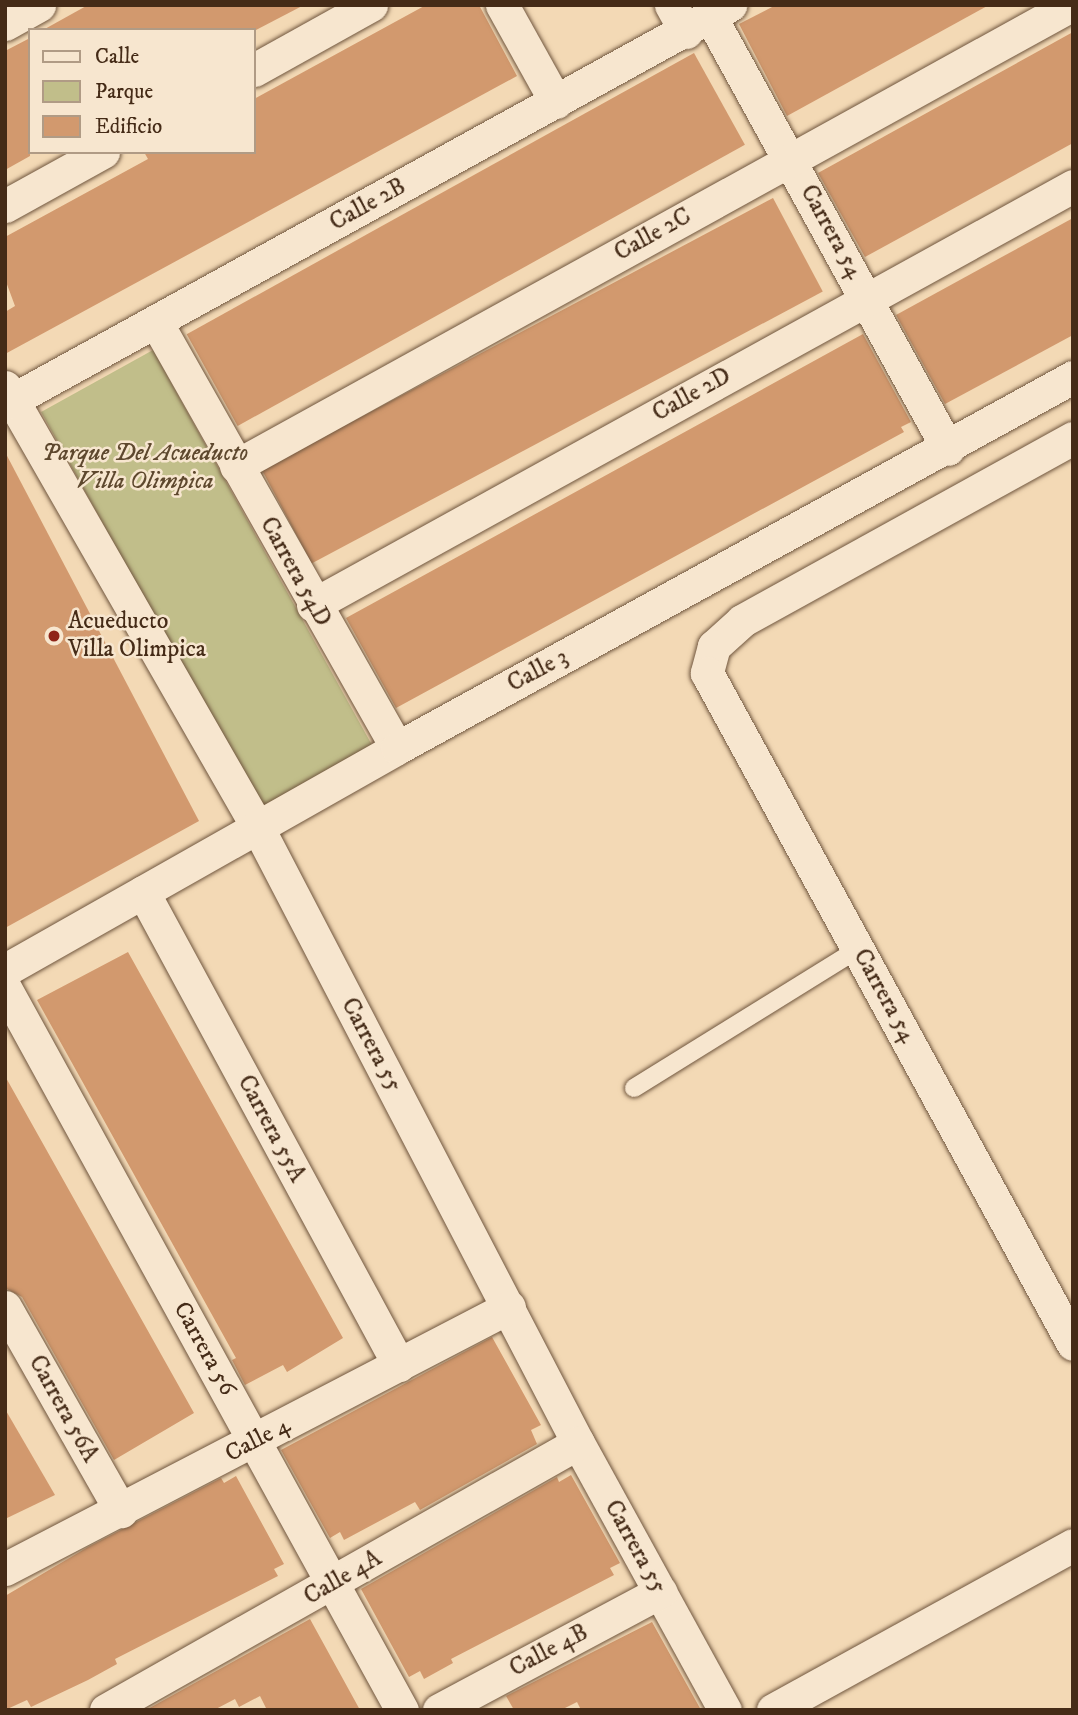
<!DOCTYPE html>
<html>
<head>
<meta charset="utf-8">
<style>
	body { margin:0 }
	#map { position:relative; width:1078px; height:1715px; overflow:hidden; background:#f3d9b5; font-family:"IM FELL DW Pica",serif }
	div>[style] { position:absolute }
	.green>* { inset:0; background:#c1be8a; transform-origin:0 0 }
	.building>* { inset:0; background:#d2996e; transform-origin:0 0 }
	.roads { filter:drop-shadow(0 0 2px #70563e) drop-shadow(0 0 2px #70563e) }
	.service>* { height:18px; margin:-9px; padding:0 9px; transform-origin:9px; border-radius:9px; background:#f7e6cf }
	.minor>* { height:33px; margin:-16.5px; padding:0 16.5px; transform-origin:16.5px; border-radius:16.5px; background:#f7e6cf }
	.dots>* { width:19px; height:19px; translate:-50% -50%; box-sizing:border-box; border:4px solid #f7e6cf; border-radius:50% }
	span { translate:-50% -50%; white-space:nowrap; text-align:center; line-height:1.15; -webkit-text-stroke:5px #f7e6cf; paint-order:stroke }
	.street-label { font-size:24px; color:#452b17 }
	.park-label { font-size:24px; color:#5e482e; font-style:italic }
	.poi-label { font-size:24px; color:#452b17 }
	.left { translate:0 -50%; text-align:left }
	.frame { position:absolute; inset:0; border:7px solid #452b17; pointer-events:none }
	.legend { position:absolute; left:28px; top:28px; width:228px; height:126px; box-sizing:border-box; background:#f7e6cf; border:2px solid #b09b85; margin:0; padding:9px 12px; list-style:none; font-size:21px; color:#452b17 }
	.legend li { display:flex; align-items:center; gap:14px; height:35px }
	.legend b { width:35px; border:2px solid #b09b85 }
</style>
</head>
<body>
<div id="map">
	<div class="green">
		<i style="left:153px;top:350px;width:452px;height:128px;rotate:61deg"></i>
	</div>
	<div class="building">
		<i style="clip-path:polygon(88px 5px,304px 5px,256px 30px,43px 30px)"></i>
		<i style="clip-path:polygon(426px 5px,479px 5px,517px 76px,5px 354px,5px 312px,15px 306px,5px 279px,5px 237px,148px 159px,144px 152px,254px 152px,254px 99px)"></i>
		<i style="clip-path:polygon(776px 5px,989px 5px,787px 116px,739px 24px)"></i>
		<i style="clip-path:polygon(1073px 32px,1073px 143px,865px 257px,818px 173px)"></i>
		<i style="clip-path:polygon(30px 38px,30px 156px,5px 170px,5px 51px)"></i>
		<i style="left:694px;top:53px;width:105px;height:580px;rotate:61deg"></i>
		<i style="left:773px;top:198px;width:106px;height:579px;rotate:62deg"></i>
		<i style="clip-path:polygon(1073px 218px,1073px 335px,945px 404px,896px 315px)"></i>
		<i style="clip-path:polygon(863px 334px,911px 422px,901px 427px,904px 432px,396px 708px,346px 618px)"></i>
		<i style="clip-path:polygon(5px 452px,199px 821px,5px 928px)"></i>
		<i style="clip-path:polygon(128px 952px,343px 1338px,287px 1372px,283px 1365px,245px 1385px,232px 1360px,236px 1358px,37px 1000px)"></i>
		<i style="clip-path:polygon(5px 1076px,194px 1413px,114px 1460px,22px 1297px,5px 1288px)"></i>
		<i style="clip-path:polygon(492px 1337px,541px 1425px,531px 1430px,537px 1444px,420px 1510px,415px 1502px,344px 1540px,340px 1532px,330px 1538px,281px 1450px)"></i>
		<i style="clip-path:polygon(5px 1409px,55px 1495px,5px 1519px)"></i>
		<i style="clip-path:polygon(571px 1475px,620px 1563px,610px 1568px,614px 1575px,451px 1659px,453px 1663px,424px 1679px,420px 1671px,409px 1677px,361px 1589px,557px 1477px,559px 1482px)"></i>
		<i style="clip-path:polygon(236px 1476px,284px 1564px,274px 1569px,278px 1576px,115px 1659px,117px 1664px,88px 1680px,31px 1707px,27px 1700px,5px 1710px,5px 1596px,88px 1547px,221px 1478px,224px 1483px)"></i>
		<i style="clip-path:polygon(310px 1619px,360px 1710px,267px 1710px,260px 1696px,239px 1707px,235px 1699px,214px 1710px,146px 1710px)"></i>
		<i style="clip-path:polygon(652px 1622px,701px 1710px,581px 1710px,577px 1702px,561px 1710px,514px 1710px,506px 1696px)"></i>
	</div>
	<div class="roads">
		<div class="service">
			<i style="left:634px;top:1088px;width:264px;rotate:-31.8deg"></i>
		</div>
		<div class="minor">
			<i style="left:502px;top:5px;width:111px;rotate:60.9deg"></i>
			<i style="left:671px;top:5px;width:31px;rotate:61deg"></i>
			<i style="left:710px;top:16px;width:494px;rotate:61.2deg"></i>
			<i style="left:5px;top:24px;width:39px;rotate:-29deg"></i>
			<i style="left:254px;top:70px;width:134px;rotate:-29.1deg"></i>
			<i style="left:5px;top:206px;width:112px;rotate:-28.9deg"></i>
			<i style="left:156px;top:322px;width:489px;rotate:60.5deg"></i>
			<i style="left:5px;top:387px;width:508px;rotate:60.16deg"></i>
			<i style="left:258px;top:828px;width:693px;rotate:62.51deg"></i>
			<i style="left:578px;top:1443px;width:305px;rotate:61.2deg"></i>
			<i style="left:5px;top:404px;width:828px;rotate:-28.83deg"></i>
			<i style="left:1073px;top:438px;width:378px;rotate:151.1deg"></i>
			<i style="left:742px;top:621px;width:38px;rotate:138deg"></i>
			<i style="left:714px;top:646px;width:28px;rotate:105deg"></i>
			<i style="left:707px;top:673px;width:764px;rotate:61.39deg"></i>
			<i style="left:236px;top:466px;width:954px;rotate:-28.9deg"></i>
			<i style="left:313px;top:605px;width:868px;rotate:-28.87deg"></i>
			<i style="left:143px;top:892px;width:538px;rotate:61.58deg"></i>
			<i style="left:5px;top:970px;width:450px;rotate:-29.5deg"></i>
			<i style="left:397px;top:748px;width:771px;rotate:-28.76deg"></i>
			<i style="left:5px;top:988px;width:824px;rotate:61.2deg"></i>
			<i style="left:5px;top:1307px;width:235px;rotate:60.4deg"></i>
			<i style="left:5px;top:1569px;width:568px;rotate:-27.47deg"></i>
			<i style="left:106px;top:1710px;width:542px;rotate:-29.5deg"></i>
			<i style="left:439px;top:1710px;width:251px;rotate:-28.1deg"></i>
			<i style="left:773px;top:1710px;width:342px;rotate:-28.8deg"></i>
		</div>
	</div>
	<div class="dots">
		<i style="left:54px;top:636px;background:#8f2418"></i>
	</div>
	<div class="street-label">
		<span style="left:368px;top:205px;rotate:-29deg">Calle 2B</span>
		<span style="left:831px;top:232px;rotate:61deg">Carrera 54</span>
		<span style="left:653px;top:235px;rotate:-29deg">Calle 2C</span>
		<span style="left:692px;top:395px;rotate:-29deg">Calle 2D</span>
		<span style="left:295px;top:572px;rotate:61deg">Carrera 54D</span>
		<span style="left:538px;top:671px;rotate:-28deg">Calle 3</span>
		<span style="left:884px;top:996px;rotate:61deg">Carrera 54</span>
		<span style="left:371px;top:1045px;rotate:62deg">Carrera 55</span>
		<span style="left:271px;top:1129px;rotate:62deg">Carrera 55A</span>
		<span style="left:204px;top:1349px;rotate:61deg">Carrera 56</span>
		<span style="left:63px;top:1409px;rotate:61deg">Carrera 56A</span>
		<span style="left:258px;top:1440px;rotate:-28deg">Calle 4</span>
		<span style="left:635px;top:1547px;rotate:61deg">Carrera 55</span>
		<span style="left:343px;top:1578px;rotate:-30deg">Calle 4A</span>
		<span style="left:549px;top:1651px;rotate:-28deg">Calle 4B</span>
	</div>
	<div class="park-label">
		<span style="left:145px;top:468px">Parque Del Acueducto<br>Villa Olimpica</span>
	</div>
	<div class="poi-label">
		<span class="left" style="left:68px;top:636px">Acueducto<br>Villa Olimpica</span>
	</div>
	<div class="frame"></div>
	<ul class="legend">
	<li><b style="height:9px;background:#f7e6cf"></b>Calle</li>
	<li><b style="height:19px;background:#c1be8a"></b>Parque</li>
	<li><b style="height:19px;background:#d2996e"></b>Edificio</li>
	</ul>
</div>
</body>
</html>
